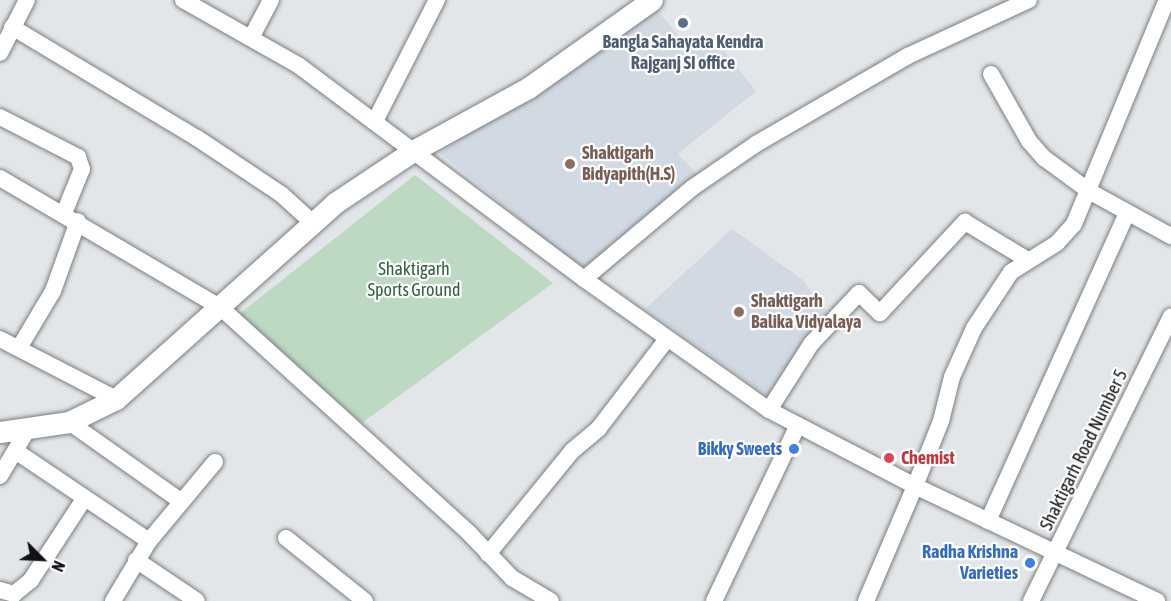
<!DOCTYPE html>
<html>
<head>
<meta charset="utf-8">
<style>
	body { margin:0 }
	#map { position:relative; width:1171px; height:601px; overflow:hidden; background:#e3e6e9; font-family:"Asap Condensed",sans-serif }
	div>[style] { position:absolute }
	.built>* { inset:0; background:#d1dae3 }
	.green>* { inset:0; background:#bdd9c2 }
	.roads { filter:drop-shadow(0 0 2px #7b7e80) drop-shadow(0 0 2px #7b7e80) }
	.minor>* { height:16px; margin:-8px; padding:0 8px; transform-origin:8px; border-radius:8px; background:#fff }
	.tertiary>* { height:21px; margin:-10.5px; padding:0 10.5px; transform-origin:10.5px; border-radius:10.5px; background:#fff }
	.dots>* { width:16px; height:16px; translate:-50% -50%; box-sizing:border-box; border:3px solid #fff; border-radius:50% }
	span { translate:-50% -50%; white-space:nowrap; text-align:center; line-height:1.15; -webkit-text-stroke:4.5px #fff; paint-order:stroke }
	.service-label { font-size:18px; color:#4e5e75; font-weight:700 }
	.education-label { font-size:18px; color:#785e54; font-weight:700 }
	.left { translate:0 -50%; text-align:left }
	.park-label { font-size:18px; color:#315f3d }
	.shop-label { font-size:18px; color:#366cbe; font-weight:700 }
	.right { translate:-100% -50%; text-align:right }
	.street-label { font-size:18px; color:#101213 }
	.health-label { font-size:18px; color:#be3a42; font-weight:700 }
	.north { position:absolute; left:12px; top:529px; width:60px; height:60px; -webkit-text-stroke:4px #fff; paint-order:stroke; rotate:114deg; font-size:16px; font-weight:700; line-height:24px; text-align:center; color:#101213 }
	.north::after { content:''; display:block; margin:auto; width:21px; height:27px; background:#101213; clip-path:polygon(50% 0,100% 100%,50% 72%,0 100%) }
</style>
</head>
<body>
<div id="map">
	<div class="built">
		<i style="clip-path:polygon(656px 8px,691px 52px,712px 35px,756px 91px,678px 154px,698px 175px,582px 270px,440px 153px,591px 48px,598px 53px)"></i>
		<i style="clip-path:polygon(732px 229px,803px 280px,830px 316px,771px 398px,645px 309px)"></i>
	</div>
	<div class="green">
		<i style="clip-path:polygon(415px 175px,553px 283px,362px 423px,238px 315px)"></i>
	</div>
	<div class="roads">
		<div class="minor">
			<i style="left:183px;top:0;width:132px;rotate:29.5deg"></i>
			<i style="left:298px;top:65px;width:357px;rotate:36.8deg"></i>
			<i style="left:584px;top:279px;width:227px;rotate:35.3deg"></i>
			<i style="left:769px;top:410px;width:165px;rotate:27.5deg"></i>
			<i style="left:915px;top:486px;width:268px;rotate:25.4deg"></i>
			<i style="left:12px;top:27px;width:216px;rotate:31deg"></i>
			<i style="left:197px;top:138px;width:101px;rotate:33.7deg"></i>
			<i style="left:281px;top:194px;width:45px;rotate:42.3deg"></i>
			<i style="left:252px;top:36px;width:41px;rotate:-62.2deg"></i>
			<i style="left:0;top:53px;width:59px;rotate:-63deg"></i>
			<i style="left:991px;top:74px;width:77px;rotate:60.4deg"></i>
			<i style="left:1029px;top:141px;width:23px;rotate:49deg"></i>
			<i style="left:1044px;top:158px;width:56px;rotate:36.3deg"></i>
			<i style="left:1089px;top:191px;width:94px;rotate:28.8deg"></i>
			<i style="left:0;top:117px;width:88px;rotate:27.1deg"></i>
			<i style="left:78px;top:157px;width:13px;rotate:72deg"></i>
			<i style="left:82px;top:169px;width:48px;rotate:112.2deg"></i>
			<i style="left:375px;top:121px;width:136px;rotate:-62.9deg"></i>
			<i style="left:0;top:178px;width:255px;rotate:30.4deg"></i>
			<i style="left:220px;top:307px;width:336px;rotate:42.2deg"></i>
			<i style="left:469px;top:533px;width:62px;rotate:46.3deg"></i>
			<i style="left:512px;top:578px;width:45px;rotate:30.5deg"></i>
			<i style="left:584px;top:279px;width:141px;rotate:-40.1deg"></i>
			<i style="left:692px;top:188px;width:78px;rotate:-34.5deg"></i>
			<i style="left:756px;top:144px;width:176px;rotate:-30.1deg"></i>
			<i style="left:908px;top:56px;width:133px;rotate:-24.8deg"></i>
			<i style="left:0;top:339px;width:131px;rotate:27.3deg"></i>
			<i style="left:19px;top:348px;width:66px;rotate:-59.2deg"></i>
			<i style="left:53px;top:291px;width:74px;rotate:-70.3deg"></i>
			<i style="left:769px;top:410px;width:78px;rotate:-57.5deg"></i>
			<i style="left:811px;top:344px;width:70px;rotate:-46.7deg"></i>
			<i style="left:859px;top:293px;width:29px;rotate:44deg"></i>
			<i style="left:880px;top:313px;width:125px;rotate:-47deg"></i>
			<i style="left:965px;top:222px;width:71px;rotate:31.2deg"></i>
			<i style="left:69px;top:422px;width:138px;rotate:35.3deg"></i>
			<i style="left:17px;top:452px;width:159px;rotate:34deg"></i>
			<i style="left:0;top:476px;width:55px;rotate:-59.2deg"></i>
			<i style="left:988px;top:521px;width:338px;rotate:-65.7deg"></i>
			<i style="left:286px;top:538px;width:101px;rotate:38.6deg"></i>
			<i style="left:488px;top:554px;width:133px;rotate:-50.8deg"></i>
			<i style="left:572px;top:451px;width:35px;rotate:-40deg"></i>
			<i style="left:599px;top:428px;width:112px;rotate:-52.6deg"></i>
			<i style="left:136px;top:560px;width:73px;rotate:33.9deg"></i>
			<i style="left:0;top:590px;width:15px;rotate:16deg"></i>
			<i style="left:14px;top:594px;width:22px;rotate:-39deg"></i>
			<i style="left:31px;top:580px;width:97px;rotate:-56.8deg"></i>
			<i style="left:113px;top:601px;width:70px;rotate:-59deg"></i>
			<i style="left:149px;top:541px;width:103px;rotate:-50.1deg"></i>
			<i style="left:714px;top:601px;width:193px;rotate:-64.5deg"></i>
			<i style="left:866px;top:601px;width:125px;rotate:-66.9deg"></i>
			<i style="left:915px;top:486px;width:70px;rotate:-68.2deg"></i>
			<i style="left:941px;top:421px;width:45px;rotate:-76deg"></i>
			<i style="left:952px;top:377px;width:54px;rotate:-65.8deg"></i>
			<i style="left:974px;top:328px;width:67px;rotate:-56.5deg"></i>
			<i style="left:1011px;top:272px;width:54px;rotate:-32.2deg"></i>
			<i style="left:1057px;top:243px;width:25px;rotate:-48deg"></i>
			<i style="left:1074px;top:224px;width:243px;rotate:-67.5deg"></i>
			<i style="left:1031px;top:601px;width:317px;rotate:-63.8deg"></i>
		</div>
		<div class="tertiary">
			<i style="left:0;top:432px;width:70px;rotate:-8.2deg"></i>
			<i style="left:69px;top:422px;width:52px;rotate:-26.1deg"></i>
			<i style="left:116px;top:399px;width:294px;rotate:-41.8deg"></i>
			<i style="left:335px;top:203px;width:94px;rotate:-33.7deg"></i>
			<i style="left:413px;top:151px;width:131px;rotate:-28.7deg"></i>
			<i style="left:528px;top:88px;width:152px;rotate:-35.4deg"></i>
		</div>
	</div>
	<div class="dots">
		<i style="left:683px;top:23px;background:#5c6f8a"></i>
		<i style="left:570px;top:164px;background:#8d6e63"></i>
		<i style="left:739px;top:312px;background:#8d6e63"></i>
		<i style="left:794px;top:449px;background:#3f7fe0"></i>
		<i style="left:889px;top:458px;background:#e0444e"></i>
		<i style="left:1030px;top:563px;background:#3f7fe0"></i>
	</div>
	<div class="service-label">
		<span style="left:683px;top:53px">Bangla Sahayata Kendra<br>Rajganj SI office</span>
	</div>
	<div class="education-label">
		<span class="left" style="left:582px;top:164px">Shaktigarh<br>Bidyapith(H.S)</span>
		<span class="left" style="left:751px;top:312px">Shaktigarh<br>Balika Vidyalaya</span>
	</div>
	<div class="park-label">
		<span style="left:414px;top:280px">Shaktigarh<br>Sports Ground</span>
	</div>
	<div class="shop-label">
		<span class="right" style="left:782px;top:449px">Bikky Sweets</span>
		<span class="right" style="left:1018px;top:563px">Radha Krishna<br>Varieties</span>
	</div>
	<div class="street-label">
		<span style="left:1084px;top:450px;rotate:-64deg">Shaktigarh Road Number 5</span>
	</div>
	<div class="health-label">
		<span class="left" style="left:901px;top:458px">Chemist</span>
	</div>
	<div class="north">N</div>
</div>
</body>
</html>
